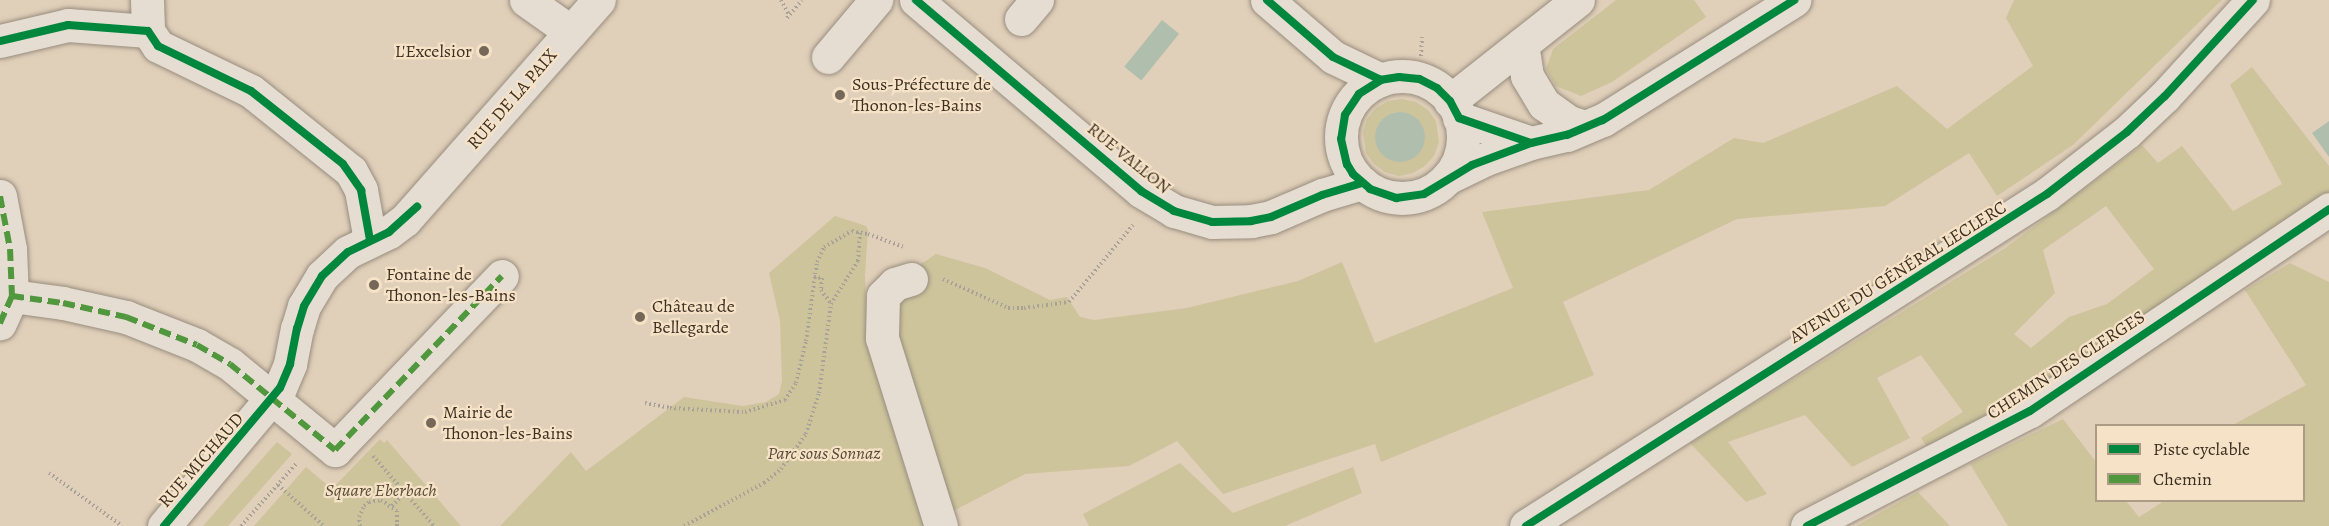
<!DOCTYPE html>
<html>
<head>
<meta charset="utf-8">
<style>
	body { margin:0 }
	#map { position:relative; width:2329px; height:526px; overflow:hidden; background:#e0cfb9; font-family:Alegreya,serif }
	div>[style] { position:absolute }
	.green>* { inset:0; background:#cdc49c }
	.water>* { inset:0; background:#b0bfad; transform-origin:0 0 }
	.round { border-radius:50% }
	.path>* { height:4px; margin-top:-2px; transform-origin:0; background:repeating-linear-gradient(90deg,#a9a198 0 1.5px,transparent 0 4.5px) }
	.roads { filter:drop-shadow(0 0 2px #988d7f) drop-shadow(0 0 2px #988d7f) }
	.minor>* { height:33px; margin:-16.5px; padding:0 16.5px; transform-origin:16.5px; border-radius:16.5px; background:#e5ddd2 }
	.minor>.ring { margin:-16.5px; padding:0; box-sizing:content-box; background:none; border:33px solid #e5ddd2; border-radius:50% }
	.quiet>* { height:6px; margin-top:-3px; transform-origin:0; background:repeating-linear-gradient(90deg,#51973e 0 12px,transparent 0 18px) }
	.cycleway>* { height:8px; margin:-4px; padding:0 4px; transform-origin:4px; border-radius:4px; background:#00873e }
	.dots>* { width:16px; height:16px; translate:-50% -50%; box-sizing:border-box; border:3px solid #f6e2c6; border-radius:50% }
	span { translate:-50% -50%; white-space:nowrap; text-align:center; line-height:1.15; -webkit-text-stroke:4.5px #f6e2c6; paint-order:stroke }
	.poi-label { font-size:18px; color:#3d3023 }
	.right { translate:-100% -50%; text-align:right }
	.left { translate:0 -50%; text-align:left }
	.street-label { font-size:18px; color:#3d3023 }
	.park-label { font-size:18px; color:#574c37; font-style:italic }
	.legend { position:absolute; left:2095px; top:424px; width:210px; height:78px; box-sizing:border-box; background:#f6e2c6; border:2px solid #ac9b85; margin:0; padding:8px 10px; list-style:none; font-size:18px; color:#3d3023 }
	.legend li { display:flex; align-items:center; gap:12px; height:30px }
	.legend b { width:30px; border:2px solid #ac9b85 }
</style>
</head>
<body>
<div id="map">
	<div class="green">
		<i style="clip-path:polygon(1616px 0,1694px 0,1706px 17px,1612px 82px,1581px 96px,1556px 86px,1546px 69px,1553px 49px)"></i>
		<i style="clip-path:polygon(2014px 0,2222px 0,2073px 145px,1997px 196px,1969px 153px,1885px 206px,1737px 219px,1563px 302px,1594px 375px,1381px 462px,1375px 444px,1223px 494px,1177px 441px,1129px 466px,1025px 474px,924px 526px,500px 526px,571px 452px,586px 471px,684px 397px,743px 406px,766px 402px,779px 394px,782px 381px,780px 321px,769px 273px,835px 216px,866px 226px,868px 230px,865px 275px,867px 326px,903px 276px,936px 254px,985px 268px,1050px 300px,1067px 297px,1080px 317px,1094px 320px,1187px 308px,1298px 281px,1342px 262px,1375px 343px,1513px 288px,1482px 212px,1649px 190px,1734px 138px,1763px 143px,1897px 86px,1947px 129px,2033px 66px,2006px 18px)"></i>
		<i style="clip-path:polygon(evenodd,2252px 67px,2329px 166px,2329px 193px,2034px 391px,1930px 452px,1921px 438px,1963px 412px,1921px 355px,1877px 378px,1910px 438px,1852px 467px,1805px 415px,1728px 442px,1767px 494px,1746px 502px,1690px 443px,2004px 249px,2142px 145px,2158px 163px,2182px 146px,2233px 211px,2282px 184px,2230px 85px,2252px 67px,2106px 206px,2154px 269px,2107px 304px,2069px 317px,2031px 348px,2014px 334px,2055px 293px,2043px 250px,2106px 206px)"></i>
		<i style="clip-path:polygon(evenodd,1402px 99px,1416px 102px,1428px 110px,1436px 121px,1439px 142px,1434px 156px,1425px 166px,1413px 173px,1399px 176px,1385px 172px,1374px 164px,1366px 153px,1363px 132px,1367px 119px,1376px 108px,1388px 101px,1402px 99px,1395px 112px,1411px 115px,1422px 126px,1401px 162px,1385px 157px,1377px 127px,1381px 120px,1395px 112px)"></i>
		<i style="clip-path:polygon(2290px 263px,2329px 282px,2329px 526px,2008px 526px,1970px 464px,2063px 419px,2096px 462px,2096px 500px,2126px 501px,2139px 517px,2164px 501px,2304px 500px,2304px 426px,2233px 425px,2306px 385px,2245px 290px)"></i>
		<i style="clip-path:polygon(380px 439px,384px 443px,387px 440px,461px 526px,254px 526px,306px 467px,332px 489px)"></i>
		<i style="clip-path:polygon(277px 442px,292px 454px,228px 526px,203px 526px)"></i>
		<i style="clip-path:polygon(1180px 463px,1233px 513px,1353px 467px,1362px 493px,1285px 526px,1089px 526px,1083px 514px)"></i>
		<i style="clip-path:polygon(1918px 492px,1950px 526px,1856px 526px)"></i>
	</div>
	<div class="water">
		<i style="left:1162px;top:20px;width:22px;height:60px;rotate:39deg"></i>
		<i class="round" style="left:1375px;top:112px;width:50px;height:50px"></i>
		<i style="clip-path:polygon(2329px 121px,2329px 157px,2312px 133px)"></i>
	</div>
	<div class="path">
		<i style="left:781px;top:0;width:17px;rotate:62deg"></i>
		<i style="left:787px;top:18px;width:23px;rotate:-50deg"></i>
		<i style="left:1421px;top:56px;width:19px;rotate:-87deg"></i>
		<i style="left:814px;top:277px;width:8px;rotate:7deg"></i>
		<i style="left:822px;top:278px;width:12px;rotate:95deg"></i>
		<i style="left:821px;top:290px;width:17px;rotate:54deg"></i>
		<i style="left:943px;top:279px;width:71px;rotate:24deg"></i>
		<i style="left:1008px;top:308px;width:16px"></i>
		<i style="left:1024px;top:308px;width:45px;rotate:-7.6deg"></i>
		<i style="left:1069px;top:302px;width:100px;rotate:-50.3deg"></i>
		<i style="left:645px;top:403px;width:25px;rotate:11deg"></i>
		<i style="left:670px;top:408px;width:75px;rotate:3.1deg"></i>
		<i style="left:745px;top:412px;width:42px;rotate:-16.7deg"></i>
		<i style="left:785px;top:400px;width:20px;rotate:-57deg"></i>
		<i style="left:796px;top:383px;width:43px;rotate:-76.6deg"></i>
		<i style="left:806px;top:341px;width:80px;rotate:-82.1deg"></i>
		<i style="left:817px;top:262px;width:17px;rotate:-65deg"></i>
		<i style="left:824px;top:247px;width:32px;rotate:-30deg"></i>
		<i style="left:852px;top:231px;width:16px;rotate:11deg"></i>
		<i style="left:868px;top:234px;width:37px;rotate:20deg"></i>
		<i style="left:373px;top:456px;width:93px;rotate:48.9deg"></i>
		<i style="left:49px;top:473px;width:90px;rotate:36deg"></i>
		<i style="left:278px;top:485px;width:62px;rotate:41.7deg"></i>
		<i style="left:392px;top:506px;width:18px;rotate:-45deg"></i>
		<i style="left:241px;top:526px;width:84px;rotate:-48.4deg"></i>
		<i style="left:360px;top:526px;width:9px;rotate:-96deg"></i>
		<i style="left:359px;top:517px;width:12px;rotate:-66deg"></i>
		<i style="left:364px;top:506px;width:6px;rotate:-39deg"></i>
		<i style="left:369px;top:502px;width:12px;rotate:-9deg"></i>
		<i style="left:381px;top:500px;width:19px;rotate:35deg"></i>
		<i style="left:397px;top:511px;width:15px;rotate:90deg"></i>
		<i style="left:684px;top:526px;width:91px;rotate:-28.3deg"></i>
		<i style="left:764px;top:483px;width:22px;rotate:-39deg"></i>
		<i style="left:781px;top:469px;width:43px;rotate:-54.5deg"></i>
		<i style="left:806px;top:434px;width:43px;rotate:-72.4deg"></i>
		<i style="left:819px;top:393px;width:90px;rotate:-82.3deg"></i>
		<i style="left:831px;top:304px;width:51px;rotate:-57.9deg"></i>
		<i style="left:858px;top:261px;width:29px;rotate:-86deg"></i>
	</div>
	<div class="roads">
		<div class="minor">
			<i style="left:147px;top:0;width:31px;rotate:88deg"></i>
			<i style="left:148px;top:31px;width:18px;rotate:56deg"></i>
			<i style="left:158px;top:46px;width:103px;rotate:25.8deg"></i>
			<i style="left:251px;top:91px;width:128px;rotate:38.7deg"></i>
			<i style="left:351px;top:171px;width:21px;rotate:62deg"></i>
			<i style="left:361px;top:190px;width:51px;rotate:79.8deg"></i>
			<i style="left:526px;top:0;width:55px;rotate:35.4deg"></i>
			<i style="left:916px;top:0;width:295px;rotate:40.3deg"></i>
			<i style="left:1141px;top:191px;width:39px;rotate:31deg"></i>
			<i style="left:1174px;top:211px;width:40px;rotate:16deg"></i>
			<i style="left:1212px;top:222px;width:39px;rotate:-1deg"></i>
			<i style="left:1251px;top:221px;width:20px;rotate:-11deg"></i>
			<i style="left:1271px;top:217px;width:56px;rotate:-23.3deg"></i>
			<i style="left:1322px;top:195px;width:42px;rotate:-16.7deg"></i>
			<i style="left:1267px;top:0;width:87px;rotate:40.8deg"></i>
			<i style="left:1333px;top:57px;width:53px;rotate:25.6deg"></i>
			<i style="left:1021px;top:19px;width:25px;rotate:-50deg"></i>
			<i style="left:0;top:41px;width:70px;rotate:-13.2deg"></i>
			<i style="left:68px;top:25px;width:80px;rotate:4.3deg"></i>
			<i style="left:1522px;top:44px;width:32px;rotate:81deg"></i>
			<i style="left:1527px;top:76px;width:33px;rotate:59deg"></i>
			<i style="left:1544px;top:104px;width:31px;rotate:36deg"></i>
			<i style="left:1569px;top:122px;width:17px;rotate:17deg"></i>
			<i style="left:828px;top:57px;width:75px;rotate:-49.9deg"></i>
			<i class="ring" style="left:1341px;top:76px;width:89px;height:89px"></i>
			<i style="left:1450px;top:101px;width:163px;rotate:-38.3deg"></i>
			<i style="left:1459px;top:118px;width:76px;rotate:19.1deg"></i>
			<i style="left:1447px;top:178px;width:43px;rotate:-26deg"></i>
			<i style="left:1486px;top:159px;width:48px;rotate:-19.6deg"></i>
			<i style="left:1531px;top:143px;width:37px;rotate:-13deg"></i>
			<i style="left:1567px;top:135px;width:39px;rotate:-23deg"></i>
			<i style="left:1603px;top:120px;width:226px;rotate:-32.1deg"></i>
			<i style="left:0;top:196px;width:54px;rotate:79.3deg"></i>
			<i style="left:10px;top:249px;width:47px;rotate:87.6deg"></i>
			<i style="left:12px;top:296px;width:30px;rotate:114deg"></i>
			<i style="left:911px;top:279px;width:17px;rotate:163deg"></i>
			<i style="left:895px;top:284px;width:17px;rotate:135deg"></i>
			<i style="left:883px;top:296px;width:42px;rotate:91.4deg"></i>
			<i style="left:882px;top:338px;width:197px;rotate:72.6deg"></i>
			<i style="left:12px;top:296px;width:51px;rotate:7.8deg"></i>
			<i style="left:63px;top:303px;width:65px;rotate:12.5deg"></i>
			<i style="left:126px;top:317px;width:76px;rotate:21.5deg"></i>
			<i style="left:197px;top:345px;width:38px;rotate:30deg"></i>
			<i style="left:230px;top:364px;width:136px;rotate:39.3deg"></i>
			<i style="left:335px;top:450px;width:241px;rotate:-46.2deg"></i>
			<i style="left:164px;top:526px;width:180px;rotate:-50deg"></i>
			<i style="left:280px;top:388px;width:26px;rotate:-67deg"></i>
			<i style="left:290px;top:364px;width:36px;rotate:-79deg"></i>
			<i style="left:297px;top:329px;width:24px;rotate:-73deg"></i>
			<i style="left:304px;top:306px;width:35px;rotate:-59deg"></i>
			<i style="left:322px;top:276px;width:35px;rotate:-43deg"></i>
			<i style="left:348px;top:252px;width:46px;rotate:-26deg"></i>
			<i style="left:389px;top:232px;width:20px;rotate:-37deg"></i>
			<i style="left:405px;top:220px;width:293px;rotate:-48.6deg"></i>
			<i style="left:1526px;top:526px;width:618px;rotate:-32.51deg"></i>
			<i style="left:2047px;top:194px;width:101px;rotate:-37.8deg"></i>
			<i style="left:2127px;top:132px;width:52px;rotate:-43.5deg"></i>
			<i style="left:2165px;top:96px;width:130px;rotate:-47.5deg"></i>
			<i style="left:1807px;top:526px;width:251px;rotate:-27.3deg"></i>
			<i style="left:2030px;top:411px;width:361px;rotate:-34deg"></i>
		</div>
	</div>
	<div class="quiet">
		<i style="left:0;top:196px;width:54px;rotate:79.3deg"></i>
		<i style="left:10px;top:249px;width:47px;rotate:87.6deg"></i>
		<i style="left:12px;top:296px;width:30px;rotate:114deg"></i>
		<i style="left:12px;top:296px;width:51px;rotate:7.8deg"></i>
		<i style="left:63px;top:303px;width:65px;rotate:12.5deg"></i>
		<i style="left:126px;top:317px;width:76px;rotate:21.5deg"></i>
		<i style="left:197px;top:345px;width:38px;rotate:30deg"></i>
		<i style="left:230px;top:364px;width:136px;rotate:39.3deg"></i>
		<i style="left:335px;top:450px;width:241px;rotate:-46.2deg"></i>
	</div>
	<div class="cycleway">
		<i style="left:916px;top:0;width:295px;rotate:40.3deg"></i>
		<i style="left:1141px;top:191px;width:39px;rotate:31deg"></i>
		<i style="left:1174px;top:211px;width:40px;rotate:16deg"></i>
		<i style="left:1212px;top:222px;width:39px;rotate:-1deg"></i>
		<i style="left:1251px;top:221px;width:20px;rotate:-11deg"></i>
		<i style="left:1271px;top:217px;width:56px;rotate:-23.3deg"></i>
		<i style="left:1322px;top:195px;width:42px;rotate:-16.7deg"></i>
		<i style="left:1267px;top:0;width:87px;rotate:40.8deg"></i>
		<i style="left:1333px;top:57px;width:53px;rotate:25.6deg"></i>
		<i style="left:0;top:41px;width:70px;rotate:-13.2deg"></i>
		<i style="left:68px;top:25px;width:80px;rotate:4.3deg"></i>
		<i style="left:148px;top:31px;width:18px;rotate:56deg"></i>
		<i style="left:158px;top:46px;width:103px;rotate:25.8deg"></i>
		<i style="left:251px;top:91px;width:117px;rotate:38.4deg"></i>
		<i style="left:343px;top:164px;width:32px;rotate:55deg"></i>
		<i style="left:361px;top:190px;width:51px;rotate:79.8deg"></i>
		<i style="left:1531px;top:143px;width:76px;rotate:-160.9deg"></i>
		<i style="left:1459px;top:118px;width:19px;rotate:-118deg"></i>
		<i style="left:1450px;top:101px;width:18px;rotate:-135deg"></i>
		<i style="left:1437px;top:88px;width:20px;rotate:-153deg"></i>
		<i style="left:1419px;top:79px;width:20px;rotate:-174deg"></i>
		<i style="left:1399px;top:77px;width:18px;rotate:171deg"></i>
		<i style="left:1381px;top:80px;width:26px;rotate:148deg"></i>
		<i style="left:1359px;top:94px;width:25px;rotate:124deg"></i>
		<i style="left:1345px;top:115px;width:24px;rotate:99deg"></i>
		<i style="left:1341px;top:139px;width:26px;rotate:77deg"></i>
		<i style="left:1347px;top:164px;width:12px;rotate:59deg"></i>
		<i style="left:1353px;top:174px;width:23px;rotate:41deg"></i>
		<i style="left:1370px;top:189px;width:28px;rotate:19deg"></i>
		<i style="left:1396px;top:198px;width:28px;rotate:-8deg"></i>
		<i style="left:1424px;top:194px;width:56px;rotate:-31.1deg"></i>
		<i style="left:1472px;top:165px;width:63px;rotate:-20.4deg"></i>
		<i style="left:1531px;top:143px;width:37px;rotate:-13deg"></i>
		<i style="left:1567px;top:135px;width:39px;rotate:-23deg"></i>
		<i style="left:1603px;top:120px;width:226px;rotate:-32.1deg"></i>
		<i style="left:164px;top:526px;width:180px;rotate:-50deg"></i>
		<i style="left:280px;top:388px;width:26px;rotate:-67deg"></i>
		<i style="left:290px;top:364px;width:36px;rotate:-79deg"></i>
		<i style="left:297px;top:329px;width:24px;rotate:-73deg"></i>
		<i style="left:304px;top:306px;width:35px;rotate:-59deg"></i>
		<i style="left:322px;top:276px;width:35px;rotate:-43deg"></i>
		<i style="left:348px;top:252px;width:46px;rotate:-26deg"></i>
		<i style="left:389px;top:232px;width:38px;rotate:-42deg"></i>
		<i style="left:1526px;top:526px;width:618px;rotate:-32.51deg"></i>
		<i style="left:2047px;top:194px;width:101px;rotate:-37.8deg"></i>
		<i style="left:2127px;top:132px;width:52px;rotate:-43.5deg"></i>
		<i style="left:2165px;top:96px;width:130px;rotate:-47.5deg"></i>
		<i style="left:1807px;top:526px;width:251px;rotate:-27.3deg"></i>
		<i style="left:2030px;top:411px;width:361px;rotate:-34deg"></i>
	</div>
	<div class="dots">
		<i style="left:484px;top:51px;background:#766858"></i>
		<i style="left:840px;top:95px;background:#766858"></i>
		<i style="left:374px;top:285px;background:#766858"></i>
		<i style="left:640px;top:317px;background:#766858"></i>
		<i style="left:431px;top:423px;background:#766858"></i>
	</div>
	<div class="poi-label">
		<span class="right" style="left:472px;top:51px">L'Excelsior</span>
		<span class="left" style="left:852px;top:95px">Sous-Préfecture de<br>Thonon-les-Bains</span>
		<span class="left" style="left:386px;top:285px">Fontaine de<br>Thonon-les-Bains</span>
		<span class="left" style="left:652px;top:317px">Château de<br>Bellegarde</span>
		<span class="left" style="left:443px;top:423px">Mairie de<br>Thonon-les-Bains</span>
	</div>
	<div class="street-label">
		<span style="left:512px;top:99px;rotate:-49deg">RUE DE LA PAIX</span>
		<span style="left:1129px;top:158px;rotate:39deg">RUE VALLON</span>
		<span style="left:1898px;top:272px;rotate:-32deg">AVENUE DU GÉNÉRAL LECLERC</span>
		<span style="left:2066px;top:365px;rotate:-33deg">CHEMIN DES CLERGES</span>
		<span style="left:201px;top:460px;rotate:-49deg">RUE MICHAUD</span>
	</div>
	<div class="park-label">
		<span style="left:824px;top:453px">Parc sous Sonnaz</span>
		<span style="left:381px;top:490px">Square Eberbach</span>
	</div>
	<ul class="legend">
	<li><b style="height:8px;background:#00873e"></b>Piste cyclable</li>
	<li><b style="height:8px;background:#51973e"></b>Chemin</li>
	</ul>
</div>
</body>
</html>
